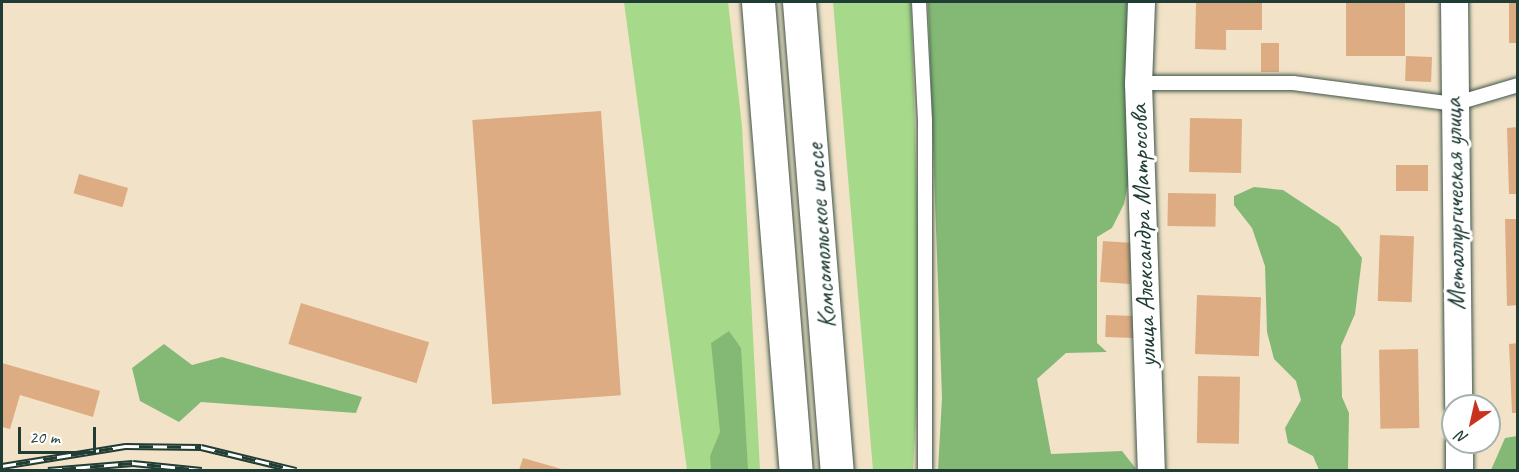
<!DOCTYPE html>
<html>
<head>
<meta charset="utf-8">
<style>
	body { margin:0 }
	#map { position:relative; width:1519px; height:472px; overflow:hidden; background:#f2e3c8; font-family:Caveat,sans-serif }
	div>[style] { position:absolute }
	.green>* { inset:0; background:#a6d989 }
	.forest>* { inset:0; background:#84b975 }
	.building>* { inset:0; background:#ddac83; transform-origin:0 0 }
	.roads { filter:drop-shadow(0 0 2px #3f564a) drop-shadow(0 0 2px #3f564a) }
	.lane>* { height:14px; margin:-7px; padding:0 7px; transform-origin:7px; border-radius:7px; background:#fff }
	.street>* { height:27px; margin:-13.5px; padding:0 13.5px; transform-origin:13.5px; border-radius:13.5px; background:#fff }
	.primary>* { height:33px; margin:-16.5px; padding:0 16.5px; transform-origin:16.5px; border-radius:16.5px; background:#fff }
	.rail>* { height:7px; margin-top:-3.5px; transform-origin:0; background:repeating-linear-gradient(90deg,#fff 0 14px,#1f3d34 0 28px); box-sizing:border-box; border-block:2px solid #1f3d34 }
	span { translate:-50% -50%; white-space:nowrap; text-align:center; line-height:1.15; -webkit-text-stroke:6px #fff; paint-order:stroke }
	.street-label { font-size:26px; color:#1f3d34 }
	.frame { position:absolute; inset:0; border:3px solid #1f3d34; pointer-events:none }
	.north { position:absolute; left:1441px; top:394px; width:60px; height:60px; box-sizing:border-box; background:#fff; border:2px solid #a5b1ae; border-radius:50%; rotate:214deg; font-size:16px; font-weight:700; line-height:24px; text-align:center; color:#1f3d34 }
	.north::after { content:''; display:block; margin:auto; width:21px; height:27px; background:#c8321e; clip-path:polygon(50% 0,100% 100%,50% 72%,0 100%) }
	.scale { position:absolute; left:18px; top:427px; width:78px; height:27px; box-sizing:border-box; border:3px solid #1f3d34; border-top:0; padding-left:8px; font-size:18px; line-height:21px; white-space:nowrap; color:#1f3d34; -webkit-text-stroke:4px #fff; paint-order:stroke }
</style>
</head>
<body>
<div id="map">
	<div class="green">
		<i style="clip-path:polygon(624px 2px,728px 2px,742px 126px,760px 470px,687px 470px)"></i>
		<i style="clip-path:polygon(833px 2px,911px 2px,921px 331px,913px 470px,873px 470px)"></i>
	</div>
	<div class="forest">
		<i style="clip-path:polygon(928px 2px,1129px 2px,1133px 160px,1124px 204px,1112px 228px,1097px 237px,1097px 343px,1107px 352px,1066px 353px,1037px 379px,1051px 454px,1122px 451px,1137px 470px,938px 470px,942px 398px)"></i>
		<i style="clip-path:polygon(1254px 187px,1283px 190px,1339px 227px,1362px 258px,1355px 314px,1341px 346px,1342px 397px,1349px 413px,1348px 470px,1319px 470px,1313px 456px,1288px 443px,1285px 428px,1301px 400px,1296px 381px,1274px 359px,1267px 332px,1265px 266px,1252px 228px,1234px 205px,1234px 196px)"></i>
		<i style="clip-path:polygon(729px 331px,741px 348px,748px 470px,711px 470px,710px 456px,720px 432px,711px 343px)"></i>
		<i style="clip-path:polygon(164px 344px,192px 365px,222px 357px,362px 397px,356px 413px,201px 402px,179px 422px,140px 401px,132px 368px)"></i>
		<i style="clip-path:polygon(1517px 436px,1517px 470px,1491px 470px,1505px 438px)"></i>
	</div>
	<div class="building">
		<i style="clip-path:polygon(1196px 2px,1262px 2px,1262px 30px,1226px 30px,1226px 50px,1195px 49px)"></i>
		<i style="left:1346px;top:2px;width:59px;height:54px"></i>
		<i style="left:1509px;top:2px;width:9px;height:41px"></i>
		<i style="left:1261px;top:43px;width:18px;height:29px"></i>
		<i style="left:1406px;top:56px;width:26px;height:25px;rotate:2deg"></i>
		<i style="left:601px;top:111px;width:285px;height:129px;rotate:86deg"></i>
		<i style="left:1190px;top:118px;width:52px;height:54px;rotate:1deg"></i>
		<i style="clip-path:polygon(1518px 127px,1518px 194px,1509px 194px,1507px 128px)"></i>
		<i style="left:1428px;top:165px;width:26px;height:32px;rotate:90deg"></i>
		<i style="left:79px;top:174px;width:51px;height:20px;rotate:16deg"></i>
		<i style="left:1168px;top:193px;width:48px;height:33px;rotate:1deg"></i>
		<i style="clip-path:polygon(1505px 219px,1518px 219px,1518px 305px,1507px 306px)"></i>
		<i style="left:1380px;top:235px;width:34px;height:66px;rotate:2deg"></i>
		<i style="left:1103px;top:241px;width:30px;height:41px;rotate:4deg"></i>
		<i style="left:1197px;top:295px;width:64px;height:59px;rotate:2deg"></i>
		<i style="left:301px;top:303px;width:134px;height:43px;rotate:17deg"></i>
		<i style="left:1106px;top:315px;width:29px;height:22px;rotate:2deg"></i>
		<i style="clip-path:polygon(1518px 343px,1518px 413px,1512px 413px,1509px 344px)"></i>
		<i style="left:1418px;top:349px;width:79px;height:39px;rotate:89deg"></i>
		<i style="clip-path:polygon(2px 363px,100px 391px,93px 417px,20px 395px,10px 429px,2px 427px)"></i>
		<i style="left:1198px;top:376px;width:42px;height:67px;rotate:1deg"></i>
		<i style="clip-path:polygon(523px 458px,565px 470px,519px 470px)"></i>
	</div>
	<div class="roads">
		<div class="lane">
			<i style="left:919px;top:2px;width:118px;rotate:87.1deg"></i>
			<i style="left:925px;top:120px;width:350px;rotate:90deg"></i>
			<i style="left:1138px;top:83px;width:155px"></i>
			<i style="left:1293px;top:83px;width:162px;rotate:7.4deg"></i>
			<i style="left:1454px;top:104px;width:67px;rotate:-16.5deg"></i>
		</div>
		<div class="street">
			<i style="left:1141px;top:2px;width:81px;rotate:92.1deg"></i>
			<i style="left:1138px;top:83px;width:387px;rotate:88.1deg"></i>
			<i style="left:1454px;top:2px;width:404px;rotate:89.4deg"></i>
			<i style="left:1459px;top:442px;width:28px;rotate:90deg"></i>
		</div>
		<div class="primary">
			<i style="left:758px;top:2px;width:470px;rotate:85.4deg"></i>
			<i style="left:799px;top:2px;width:470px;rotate:85.4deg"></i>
		</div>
	</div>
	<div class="rail">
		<i style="left:2px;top:466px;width:125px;rotate:-9.2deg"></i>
		<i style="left:125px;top:446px;width:76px;rotate:0.8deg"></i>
		<i style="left:201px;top:447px;width:98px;rotate:13.6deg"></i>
		<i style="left:48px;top:470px;width:85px;rotate:-4.7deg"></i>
		<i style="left:133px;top:463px;width:69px;rotate:5.8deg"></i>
	</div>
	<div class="street-label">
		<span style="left:1455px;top:204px;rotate:-91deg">Металлургическая улица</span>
		<span style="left:821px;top:236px;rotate:-94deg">Комсомольское шоссе</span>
		<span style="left:1143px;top:236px;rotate:-92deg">улица Александра Матросова</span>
	</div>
	<div class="frame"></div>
	<div class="north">N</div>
	<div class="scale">20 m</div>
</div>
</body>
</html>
